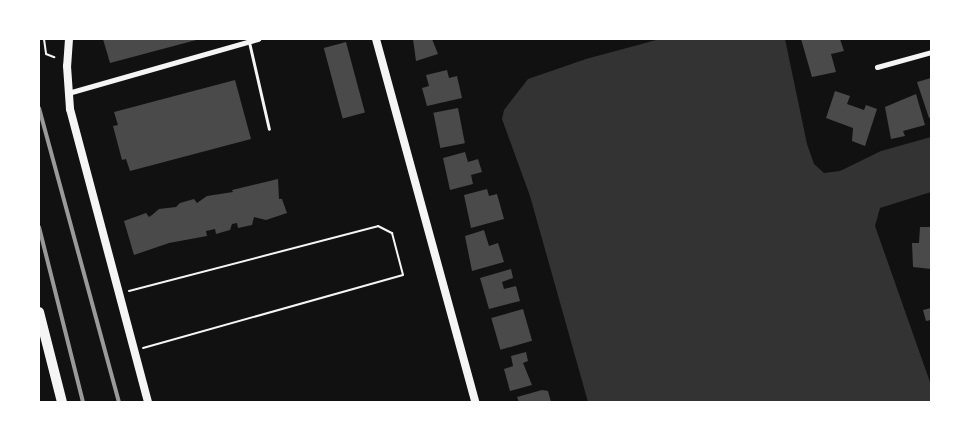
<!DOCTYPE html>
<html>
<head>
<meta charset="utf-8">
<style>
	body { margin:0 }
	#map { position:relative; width:970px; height:441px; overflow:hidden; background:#111; font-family:"Nunito Sans",sans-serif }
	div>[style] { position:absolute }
	.water>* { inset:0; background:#333 }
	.building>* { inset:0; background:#4a4a4a; transform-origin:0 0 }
	.path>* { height:2px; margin:-1px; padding:0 1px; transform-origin:1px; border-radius:1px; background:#f5f5f5 }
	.service>* { height:3px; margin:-1.5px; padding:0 1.5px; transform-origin:1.5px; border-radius:1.5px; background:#f5f5f5 }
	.minor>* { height:5px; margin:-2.5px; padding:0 2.5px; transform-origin:2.5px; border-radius:2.5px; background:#f5f5f5 }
	.tertiary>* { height:8px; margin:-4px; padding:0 4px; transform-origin:4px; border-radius:4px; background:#f5f5f5 }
	.primary>* { height:10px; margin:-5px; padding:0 5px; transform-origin:5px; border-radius:5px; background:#f5f5f5 }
	.rail>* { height:4px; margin:-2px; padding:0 2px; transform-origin:2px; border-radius:2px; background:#9a9a9a }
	span { translate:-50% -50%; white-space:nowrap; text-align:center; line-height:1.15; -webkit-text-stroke:5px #fff; paint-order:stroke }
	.frame { position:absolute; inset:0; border:40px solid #fff; pointer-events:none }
</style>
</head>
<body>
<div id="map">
	<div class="water">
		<i style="clip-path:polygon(660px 39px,785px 39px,807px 144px,814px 164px,824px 173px,840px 171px,881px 151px,931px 137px,931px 192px,880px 208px,875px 226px,931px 385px,931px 402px,588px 402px,530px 196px,502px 119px,504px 110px,528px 79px,586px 59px)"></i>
	</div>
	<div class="building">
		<i style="clip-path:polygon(103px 39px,200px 39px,110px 63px)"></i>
		<i style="clip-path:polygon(413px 39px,432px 39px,438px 54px,416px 61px)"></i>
		<i style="clip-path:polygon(801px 39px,840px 39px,844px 51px,831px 54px,836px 72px,812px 77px)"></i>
		<i style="left:346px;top:42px;width:73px;height:23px;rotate:75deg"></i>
		<i style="clip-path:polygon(447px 70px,449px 78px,457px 76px,462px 98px,427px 106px,422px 88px,429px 86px,426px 75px)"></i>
		<i style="clip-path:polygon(931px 78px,931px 117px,929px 118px,917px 82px)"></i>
		<i style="clip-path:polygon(235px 80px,251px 139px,130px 171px,126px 159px,122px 160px,113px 126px,118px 125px,114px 112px)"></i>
		<i style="clip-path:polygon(835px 91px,850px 96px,847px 104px,864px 110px,866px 105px,877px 109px,865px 146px,852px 141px,853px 128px,826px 118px)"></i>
		<i style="clip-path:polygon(916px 94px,925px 125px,903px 131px,905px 136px,891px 139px,885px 107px)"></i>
		<i style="left:458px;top:108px;width:36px;height:25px;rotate:79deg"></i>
		<i style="clip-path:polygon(465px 152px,468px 162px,478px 159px,482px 172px,471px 175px,473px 184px,450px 190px,443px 158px)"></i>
		<i style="clip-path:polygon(278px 179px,279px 199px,282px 199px,287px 213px,266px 220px,254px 217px,252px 225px,238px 228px,237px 223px,232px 224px,230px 230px,216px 234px,215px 229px,206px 231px,207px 236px,169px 243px,134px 255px,124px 221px,146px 213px,149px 217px,152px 215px,159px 209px,176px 207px,180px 203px,194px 199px,197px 203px,207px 196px,233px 192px,232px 190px)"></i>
		<i style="clip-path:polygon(487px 189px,489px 196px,497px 194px,504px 219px,471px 228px,464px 195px)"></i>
		<i style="clip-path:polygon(920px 227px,931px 227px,931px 269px,913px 267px,912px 243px,919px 243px)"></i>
		<i style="clip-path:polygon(484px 230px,489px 246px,498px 243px,504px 262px,472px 271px,465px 236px)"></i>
		<i style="clip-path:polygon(511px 269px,513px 278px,502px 282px,504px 289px,516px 286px,520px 301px,489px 309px,480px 278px)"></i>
		<i style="clip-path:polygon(931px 308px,931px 320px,926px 321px,923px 310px)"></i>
		<i style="left:523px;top:309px;width:33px;height:33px;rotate:74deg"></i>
		<i style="clip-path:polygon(526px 352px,528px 361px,523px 363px,532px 385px,510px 391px,504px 369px,513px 366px,511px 356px)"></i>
		<i style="clip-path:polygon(542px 390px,548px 391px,551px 402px,519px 402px,517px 397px)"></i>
	</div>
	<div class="path">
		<i style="left:44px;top:39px;width:15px;rotate:82deg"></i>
		<i style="left:46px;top:54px;width:9px;rotate:21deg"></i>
		<i style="left:129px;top:291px;width:257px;rotate:-14.6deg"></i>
		<i style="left:378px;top:226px;width:16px;rotate:27deg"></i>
		<i style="left:392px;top:233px;width:43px;rotate:75.3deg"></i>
		<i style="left:403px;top:275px;width:270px;rotate:164.3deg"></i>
	</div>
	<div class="service">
		<i style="left:249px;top:42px;width:89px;rotate:77.1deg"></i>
	</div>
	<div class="minor">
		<i style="left:877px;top:67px;width:56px;rotate:-15.5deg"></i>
		<i style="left:68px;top:93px;width:198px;rotate:-15.9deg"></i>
	</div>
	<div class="tertiary">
		<i style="left:69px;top:39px;width:27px;rotate:94deg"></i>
		<i style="left:67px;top:66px;width:43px;rotate:86deg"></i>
		<i style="left:70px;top:109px;width:303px;rotate:75.1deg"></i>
		<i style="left:376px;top:39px;width:376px;rotate:74.7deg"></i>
	</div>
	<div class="primary">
		<i style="left:39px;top:312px;width:93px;rotate:75.7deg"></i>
	</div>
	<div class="rail">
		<i style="left:39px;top:108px;width:305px;rotate:74.8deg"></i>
		<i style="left:39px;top:227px;width:180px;rotate:75.9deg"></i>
	</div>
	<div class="frame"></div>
</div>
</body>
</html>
